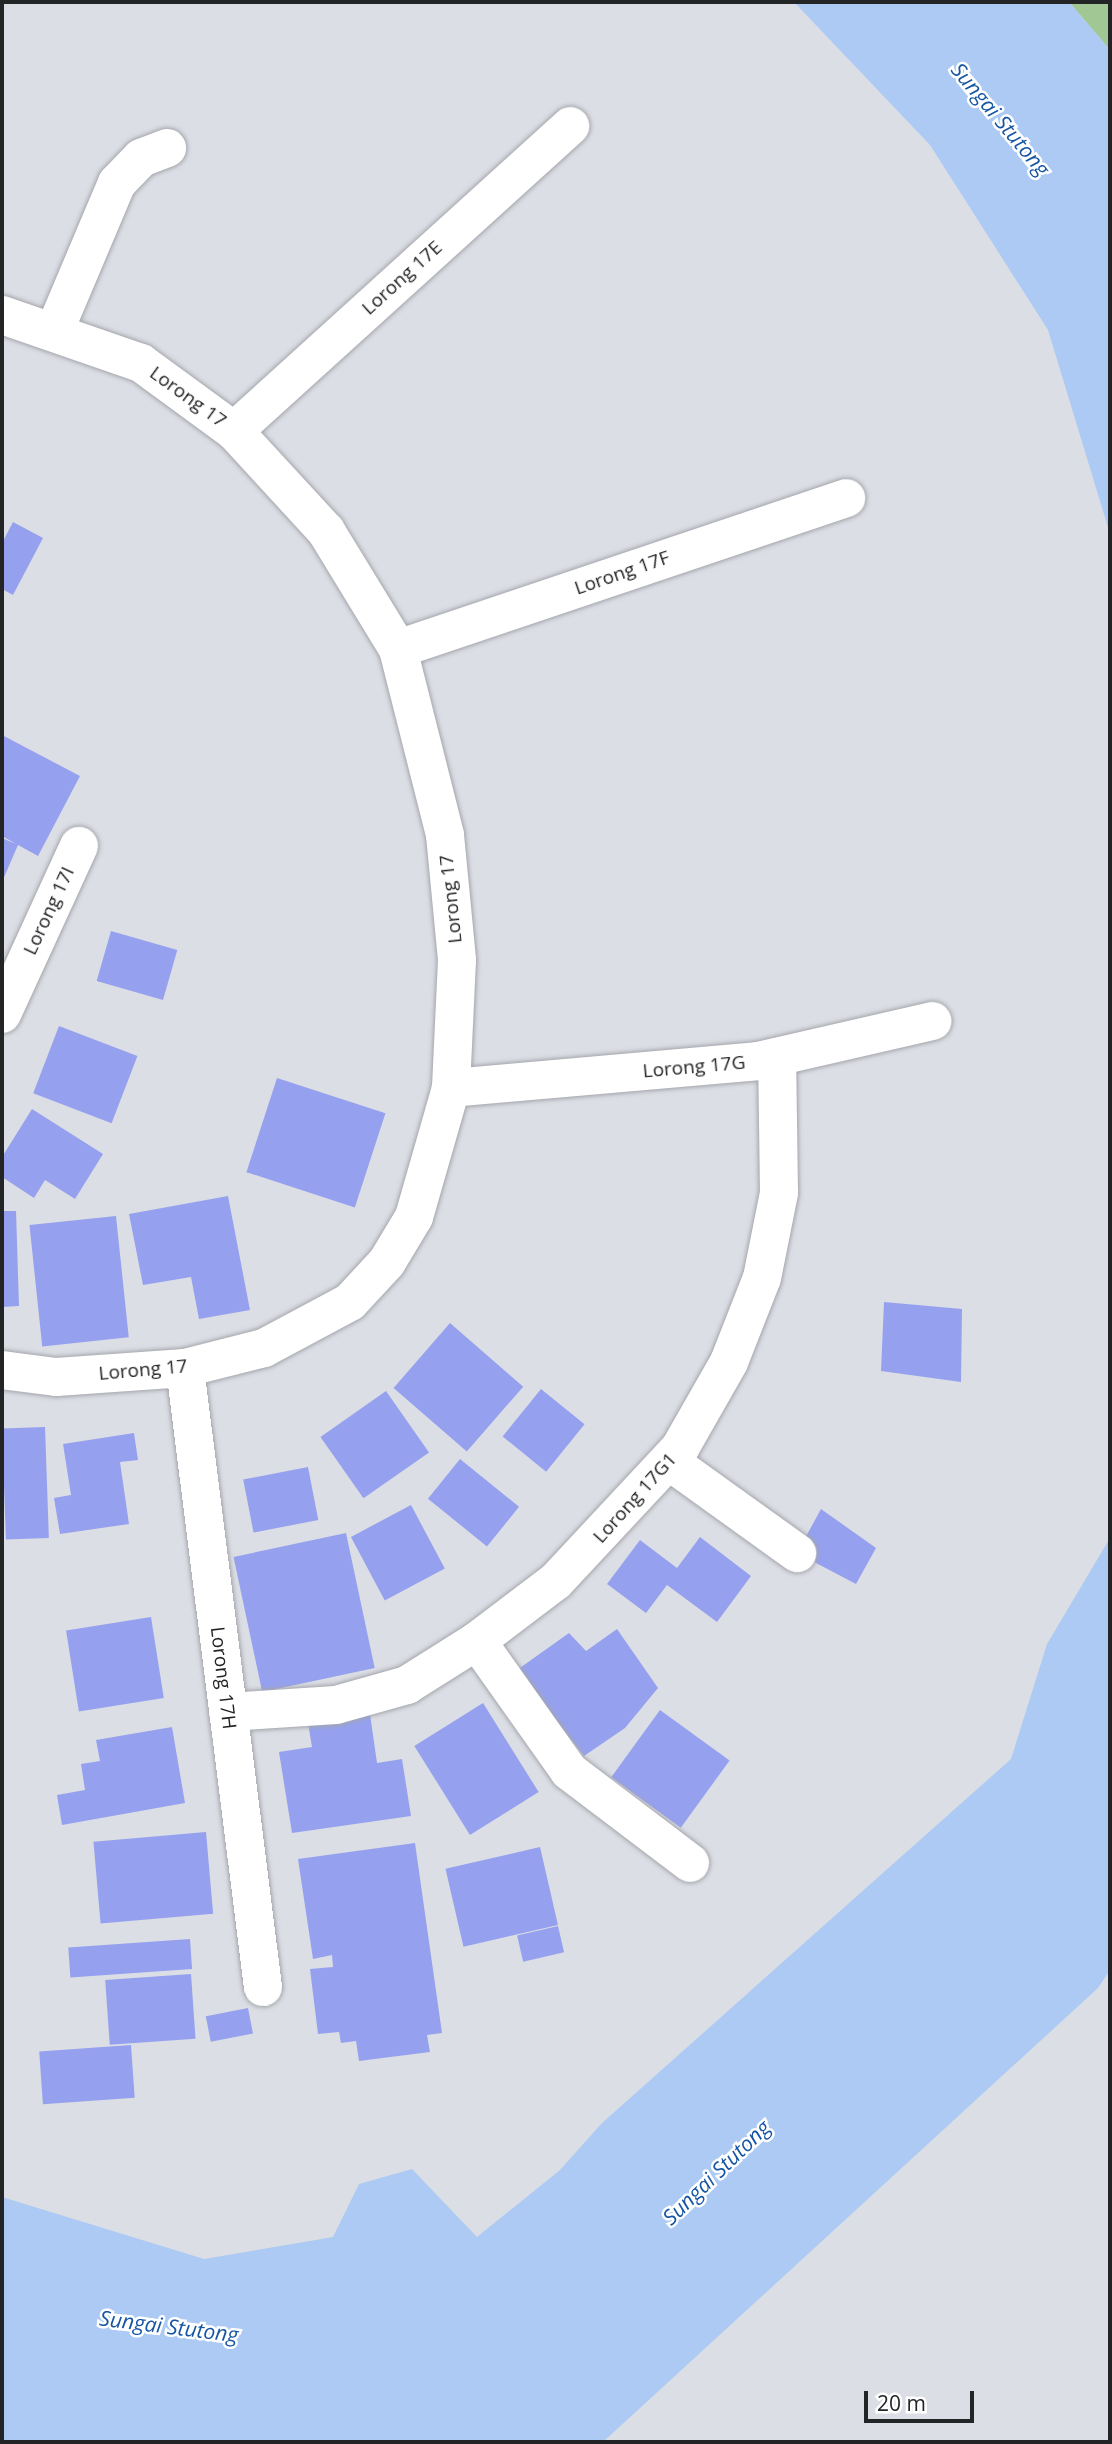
<!DOCTYPE html>
<html>
<head>
<meta charset="utf-8">
<style>
	body { margin:0 }
	#map { position:relative; width:1112px; height:2444px; overflow:hidden; background:#dcdee5; font-family:"Open Sans",sans-serif }
	div>[style] { position:absolute }
	.green>* { inset:0; background:#a0c794 }
	.water>* { inset:0; background:#accaf3 }
	.building>* { inset:0; background:#95a1ee; transform-origin:0 0 }
	.roads { filter:drop-shadow(0 0 2px #a4a6ac) drop-shadow(0 0 2px #a4a6ac) }
	.minor>* { height:38px; margin:-19px; padding:0 19px; transform-origin:19px; border-radius:19px; background:#fff }
	span { translate:-50% -50%; white-space:nowrap; text-align:center; line-height:1.15; -webkit-text-stroke:5px #fff; paint-order:stroke }
	.street-label { font-size:19px; color:#232426 }
	.water-label { font-size:21px; color:#1555a4; font-style:italic }
	.frame { position:absolute; inset:0; border:4px solid #232426; pointer-events:none }
	.scale { position:absolute; left:864px; top:2391px; width:110px; height:32px; box-sizing:border-box; border:4px solid #232426; border-top:0; padding-left:9px; font-size:21px; line-height:24px; white-space:nowrap; color:#232426; -webkit-text-stroke:5px #fff; paint-order:stroke }
</style>
</head>
<body>
<div id="map">
	<div class="green">
		<i style="clip-path:polygon(1069px 2px,1110px 2px,1110px 50px)"></i>
	</div>
	<div class="water">
		<i style="clip-path:polygon(794px 2px,1069px 2px,1110px 50px,1110px 534px,1048px 330px,930px 145px)"></i>
		<i style="clip-path:polygon(1110px 1538px,1110px 1970px,1098px 1988px,603px 2442px,2px 2442px,2px 2197px,204px 2259px,333px 2237px,359px 2184px,412px 2169px,477px 2237px,560px 2170px,602px 2123px,1011px 1759px,1047px 1644px)"></i>
	</div>
	<div class="building">
		<i style="clip-path:polygon(13px 522px,43px 538px,13px 595px,2px 589px,2px 543px)"></i>
		<i style="clip-path:polygon(2px 735px,80px 776px,38px 856px,18px 845px,2px 882px,2px 838px,16px 844px,2px 836px)"></i>
		<i style="left:111px;top:931px;width:69px;height:52px;rotate:16deg"></i>
		<i style="left:59px;top:1026px;width:84px;height:72px;rotate:21deg"></i>
		<i style="left:277px;top:1078px;width:114px;height:99px;rotate:18deg"></i>
		<i style="clip-path:polygon(32px 1109px,103px 1154px,75px 1199px,45px 1180px,34px 1198px,2px 1177px,2px 1157px)"></i>
		<i style="clip-path:polygon(228px 1196px,250px 1310px,199px 1319px,191px 1277px,143px 1285px,129px 1214px)"></i>
		<i style="clip-path:polygon(2px 1211px,16px 1211px,19px 1306px,2px 1307px)"></i>
		<i style="left:116px;top:1216px;width:122px;height:87px;rotate:84deg"></i>
		<i style="clip-path:polygon(884px 1302px,962px 1309px,961px 1382px,881px 1371px)"></i>
		<i style="left:450px;top:1323px;width:97px;height:86px;rotate:41deg"></i>
		<i style="left:541px;top:1389px;width:56px;height:61px;rotate:39deg"></i>
		<i style="left:386px;top:1391px;width:75px;height:80px;rotate:55deg"></i>
		<i style="left:45px;top:1427px;width:111px;height:43px;rotate:88deg"></i>
		<i style="clip-path:polygon(134px 1433px,138px 1460px,120px 1462px,129px 1524px,60px 1534px,54px 1498px,71px 1495px,63px 1444px)"></i>
		<i style="left:460px;top:1459px;width:76px;height:51px;rotate:39deg"></i>
		<i style="left:308px;top:1467px;width:54px;height:66px;rotate:79deg"></i>
		<i style="left:411px;top:1505px;width:72px;height:68px;rotate:62deg"></i>
		<i style="clip-path:polygon(821px 1509px,876px 1548px,856px 1584px,797px 1553px)"></i>
		<i style="left:346px;top:1533px;width:138px;height:115px;rotate:78deg"></i>
		<i style="clip-path:polygon(700px 1537px,751px 1576px,717px 1622px,667px 1585px,646px 1613px,607px 1584px,640px 1540px,677px 1568px)"></i>
		<i style="left:151px;top:1617px;width:82px;height:86px;rotate:81deg"></i>
		<i style="clip-path:polygon(617px 1629px,658px 1688px,625px 1728px,584px 1756px,517px 1670px,569px 1633px,586px 1651px)"></i>
		<i style="left:483px;top:1703px;width:105px;height:81px;rotate:58deg"></i>
		<i style="left:660px;top:1710px;width:86px;height:83px;rotate:36deg"></i>
		<i style="clip-path:polygon(370px 1714px,377px 1763px,402px 1759px,411px 1816px,292px 1833px,279px 1752px,312px 1747px,308px 1723px)"></i>
		<i style="clip-path:polygon(172px 1727px,185px 1803px,62px 1825px,57px 1795px,85px 1790px,81px 1764px,100px 1761px,96px 1740px)"></i>
		<i style="left:206px;top:1832px;width:82px;height:113px;rotate:85deg"></i>
		<i style="clip-path:polygon(415px 1843px,442px 2033px,427px 2035px,430px 2052px,359px 2061px,356px 2041px,341px 2043px,339px 2032px,318px 2034px,310px 1969px,333px 1967px,332px 1955px,313px 1959px,298px 1859px)"></i>
		<i style="left:540px;top:1847px;width:80px;height:97px;rotate:77deg"></i>
		<i style="left:558px;top:1926px;width:27px;height:42px;rotate:77deg"></i>
		<i style="left:190px;top:1939px;width:30px;height:122px;rotate:86deg"></i>
		<i style="left:191px;top:1974px;width:65px;height:86px;rotate:86deg"></i>
		<i style="left:248px;top:2008px;width:26px;height:43px;rotate:79deg"></i>
		<i style="left:131px;top:2045px;width:53px;height:92px;rotate:86deg"></i>
	</div>
	<div class="roads">
		<div class="minor">
			<i style="left:2px;top:315px;width:147px;rotate:19.1deg"></i>
			<i style="left:141px;top:363px;width:115px;rotate:36.2deg"></i>
			<i style="left:234px;top:431px;width:136px;rotate:47.4deg"></i>
			<i style="left:326px;top:531px;width:138px;rotate:58.6deg"></i>
			<i style="left:398px;top:649px;width:192px;rotate:75.8deg"></i>
			<i style="left:445px;top:835px;width:126px;rotate:84.5deg"></i>
			<i style="left:457px;top:960px;width:128px;rotate:92.7deg"></i>
			<i style="left:451px;top:1088px;width:134px;rotate:106deg"></i>
			<i style="left:414px;top:1217px;width:52px;rotate:121deg"></i>
			<i style="left:387px;top:1262px;width:54px;rotate:132.8deg"></i>
			<i style="left:350px;top:1302px;width:98px;rotate:151.9deg"></i>
			<i style="left:264px;top:1348px;width:81px;rotate:165.8deg"></i>
			<i style="left:185px;top:1368px;width:129px;rotate:176deg"></i>
			<i style="left:56px;top:1377px;width:54px;rotate:-172.6deg"></i>
			<i style="left:54px;top:332px;width:162px;rotate:-67.1deg"></i>
			<i style="left:117px;top:183px;width:35px;rotate:-46deg"></i>
			<i style="left:141px;top:158px;width:28px;rotate:-21deg"></i>
			<i style="left:234px;top:431px;width:454px;rotate:-42.2deg"></i>
			<i style="left:398px;top:649px;width:473px;rotate:-18.6deg"></i>
			<i style="left:2px;top:1014px;width:185px;rotate:-65.4deg"></i>
			<i style="left:451px;top:1088px;width:308px;rotate:-5deg"></i>
			<i style="left:758px;top:1061px;width:179px;rotate:-12.9deg"></i>
			<i style="left:185px;top:1368px;width:624px;rotate:82.82deg"></i>
			<i style="left:669px;top:1461px;width:158px;rotate:35.7deg"></i>
			<i style="left:477px;top:1641px;width:159px;rotate:54.7deg"></i>
			<i style="left:569px;top:1771px;width:152px;rotate:37.2deg"></i>
			<i style="left:228px;top:1712px;width:108px;rotate:-3.7deg"></i>
			<i style="left:336px;top:1705px;width:74px;rotate:-15.7deg"></i>
			<i style="left:407px;top:1685px;width:83px;rotate:-32.2deg"></i>
			<i style="left:477px;top:1641px;width:99px;rotate:-37.2deg"></i>
			<i style="left:556px;top:1581px;width:182px;rotate:-47deg"></i>
			<i style="left:680px;top:1448px;width:99px;rotate:-60.3deg"></i>
			<i style="left:729px;top:1362px;width:90px;rotate:-68.6deg"></i>
			<i style="left:762px;top:1278px;width:87px;rotate:-78.7deg"></i>
			<i style="left:779px;top:1193px;width:136px;rotate:-90.8deg"></i>
		</div>
	</div>
	<div class="street-label">
		<span style="left:402px;top:278px;rotate:-42deg">Lorong 17E</span>
		<span style="left:188px;top:397px;rotate:36deg">Lorong 17</span>
		<span style="left:622px;top:573px;rotate:-19deg">Lorong 17F</span>
		<span style="left:451px;top:899px;rotate:-96deg">Lorong 17</span>
		<span style="left:49px;top:911px;rotate:-65deg">Lorong 17I</span>
		<span style="left:694px;top:1067px;rotate:-5deg">Lorong 17G</span>
		<span style="left:143px;top:1370px;rotate:-5deg">Lorong 17</span>
		<span style="left:635px;top:1498px;rotate:-48deg">Lorong 17G1</span>
		<span style="left:223px;top:1678px;rotate:83deg">Lorong 17H</span>
	</div>
	<div class="water-label">
		<span style="left:1001px;top:119px;rotate:50deg">Sungai Stutong</span>
		<span style="left:716px;top:2172px;rotate:-44deg">Sungai Stutong</span>
		<span style="left:169px;top:2326px;rotate:7deg">Sungai Stutong</span>
	</div>
	<div class="frame"></div>
	<div class="scale">20 m</div>
</div>
</body>
</html>
